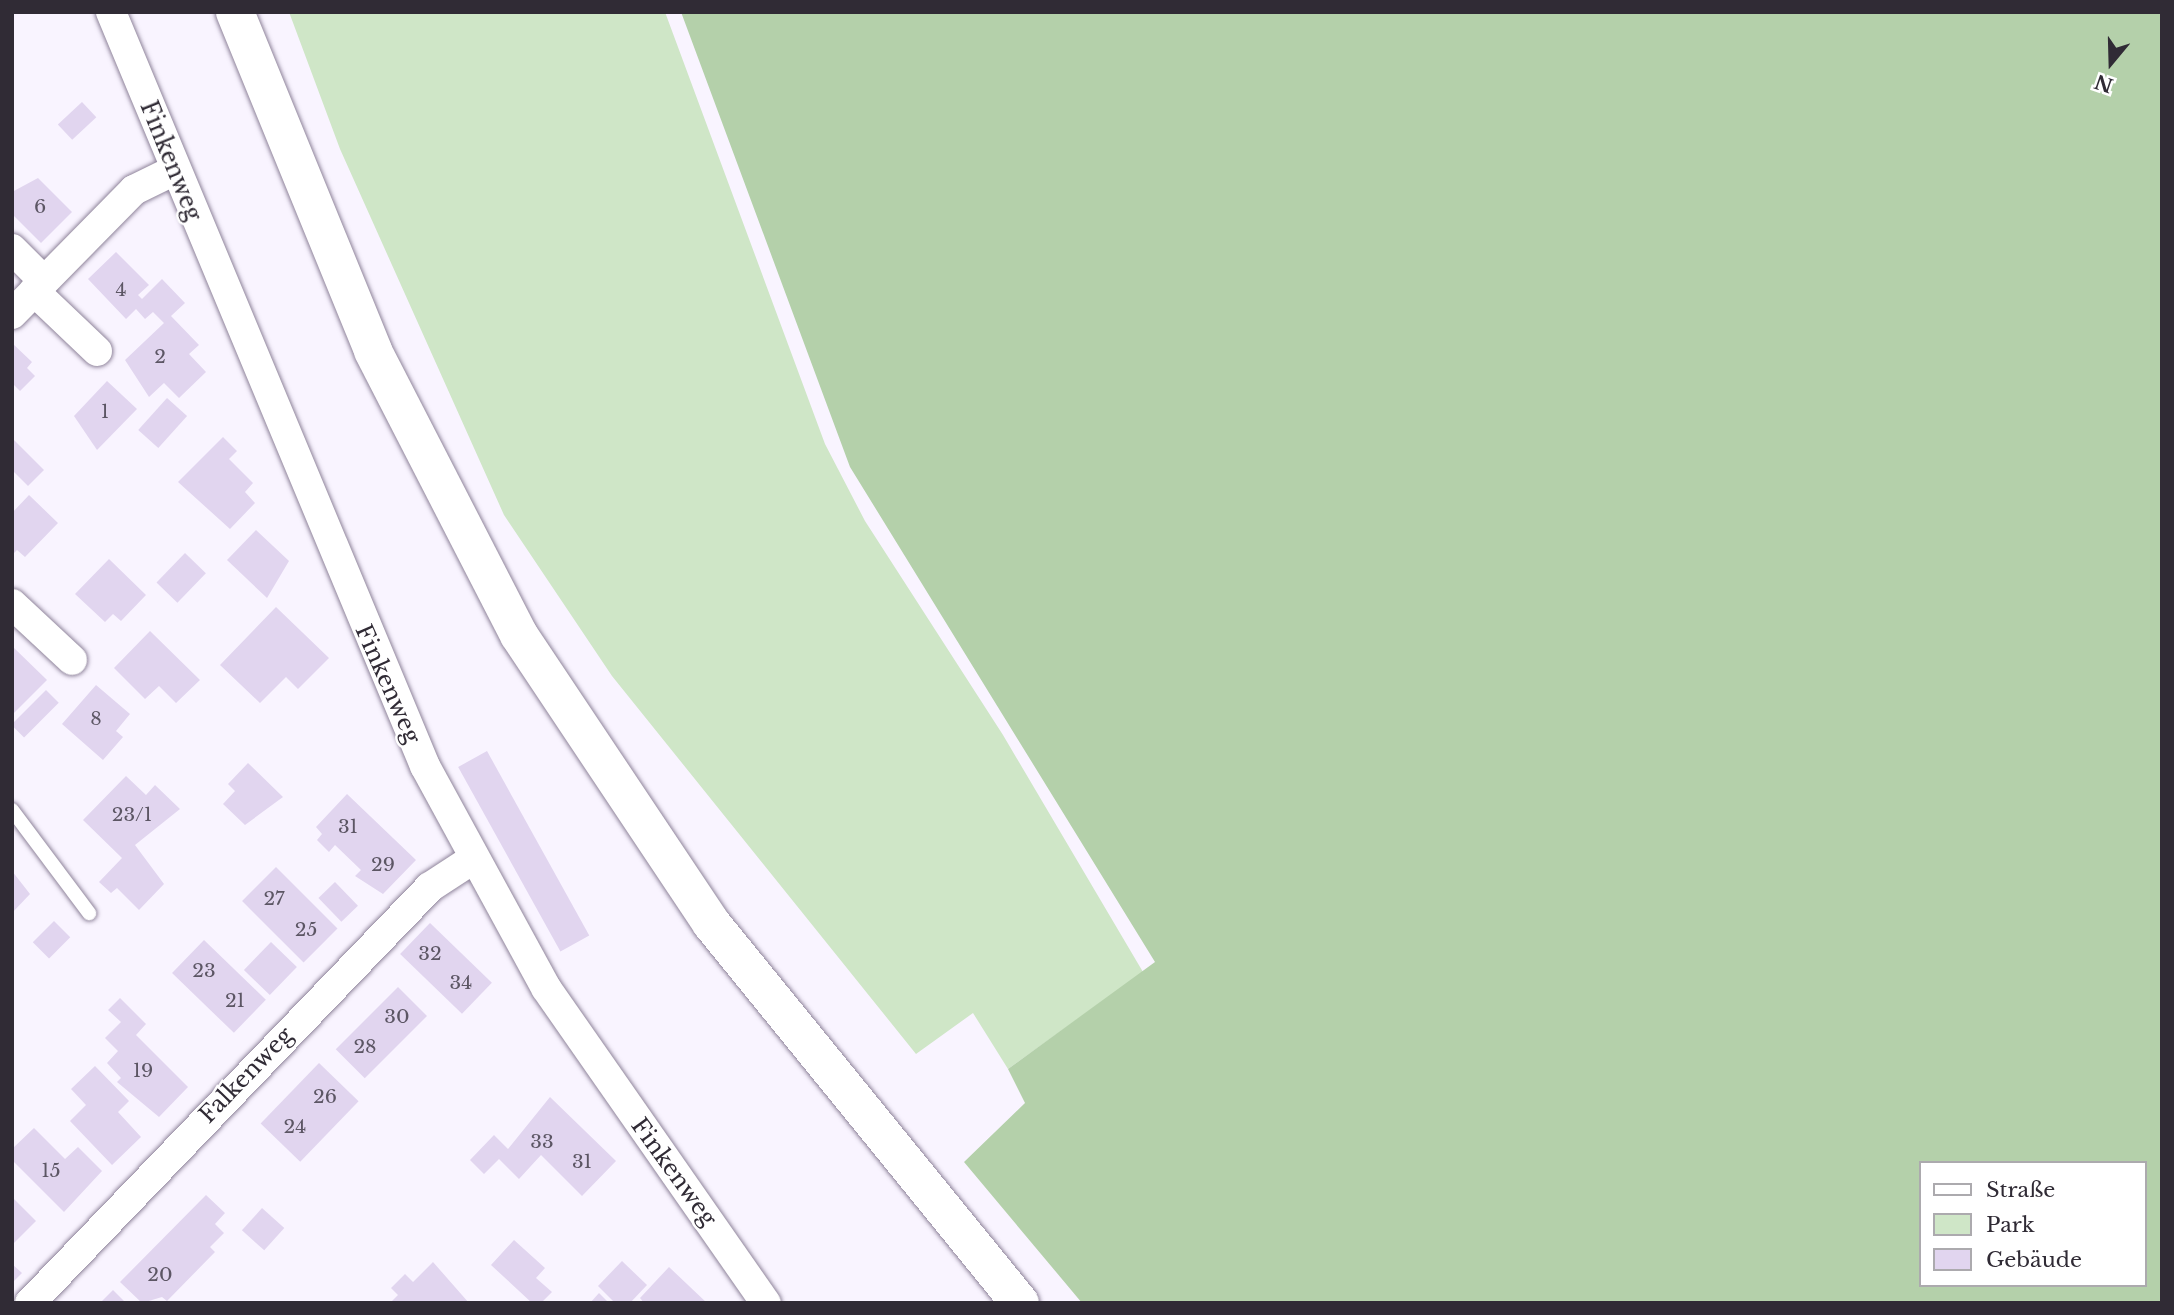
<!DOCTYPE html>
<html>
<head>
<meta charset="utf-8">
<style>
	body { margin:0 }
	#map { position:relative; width:2174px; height:1315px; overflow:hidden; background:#f9f4ff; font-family:"Libre Baskerville",serif }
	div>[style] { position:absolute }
	.green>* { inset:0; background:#cfe6c7 }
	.forest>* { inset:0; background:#b4d0aa }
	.building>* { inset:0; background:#e1d5ef; transform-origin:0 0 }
	.roads { filter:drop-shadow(0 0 2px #8f849b) drop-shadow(0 0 2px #8f849b) }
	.lane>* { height:14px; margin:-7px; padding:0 7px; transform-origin:7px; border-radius:7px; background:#fff }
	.street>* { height:30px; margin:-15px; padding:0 15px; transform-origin:15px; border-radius:15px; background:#fff }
	.secondary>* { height:38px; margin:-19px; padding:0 19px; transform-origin:19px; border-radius:19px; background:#fff }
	span { translate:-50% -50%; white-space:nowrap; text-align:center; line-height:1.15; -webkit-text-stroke:5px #fff; paint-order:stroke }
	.number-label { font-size:19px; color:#5c5664 }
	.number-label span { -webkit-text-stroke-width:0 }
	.street-label { font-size:23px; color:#302b35 }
	.frame { position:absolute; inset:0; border:14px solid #302b35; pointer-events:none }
	.legend { position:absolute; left:1919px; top:1161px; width:228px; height:126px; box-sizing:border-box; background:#fff; border:2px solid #acaaae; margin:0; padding:9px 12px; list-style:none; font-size:21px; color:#302b35 }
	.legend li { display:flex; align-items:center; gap:14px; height:35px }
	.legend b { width:35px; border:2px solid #acaaae }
	.north { position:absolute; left:2076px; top:28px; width:70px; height:70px; -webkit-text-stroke:5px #fff; paint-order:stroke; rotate:199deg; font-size:19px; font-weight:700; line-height:28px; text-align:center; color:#302b35 }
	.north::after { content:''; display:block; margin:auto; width:24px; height:32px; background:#302b35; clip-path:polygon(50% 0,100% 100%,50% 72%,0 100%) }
</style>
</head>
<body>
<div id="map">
	<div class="green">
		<i style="clip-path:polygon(289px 12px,665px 12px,825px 444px,865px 521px,1003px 735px,1143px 972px,1008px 1069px,973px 1013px,916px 1054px,612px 676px,504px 515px,340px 149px)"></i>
	</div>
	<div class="forest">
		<i style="clip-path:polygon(evenodd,681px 12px,2162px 12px,2162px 1303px,1082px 1303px,964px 1162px,1025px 1103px,1008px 1069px,1155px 962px,850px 467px,681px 12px,1920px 1163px,2144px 1163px,2144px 1285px,1920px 1285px,1920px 1163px)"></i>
	</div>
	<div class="building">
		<i style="left:82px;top:102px;width:21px;height:33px;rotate:47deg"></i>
		<i style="clip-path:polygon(38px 178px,72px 212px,41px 243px,12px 214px,12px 192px)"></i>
		<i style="clip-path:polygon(116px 252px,149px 285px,138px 295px,142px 299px,162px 279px,185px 303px,171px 316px,199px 345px,189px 354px,206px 372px,179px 398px,164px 383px,149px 397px,125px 360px,164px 323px,153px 312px,145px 319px,136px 309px,126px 319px,88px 279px)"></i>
		<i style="clip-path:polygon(12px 343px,32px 362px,27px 368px,35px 376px,20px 391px,12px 383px)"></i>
		<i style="clip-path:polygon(107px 381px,137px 409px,97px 450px,74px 416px)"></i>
		<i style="left:167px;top:398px;width:27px;height:43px;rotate:42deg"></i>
		<i style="clip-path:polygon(223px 437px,237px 451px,229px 459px,253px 483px,245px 492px,255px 503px,230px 529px,178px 482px)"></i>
		<i style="clip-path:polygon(12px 438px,44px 470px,28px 486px,12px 470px)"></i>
		<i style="clip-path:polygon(29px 495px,58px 523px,25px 557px,17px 550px,12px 555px,12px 513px)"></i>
		<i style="clip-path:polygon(256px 530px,289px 561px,267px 598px,227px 560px)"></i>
		<i style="left:185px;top:553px;width:29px;height:41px;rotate:44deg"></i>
		<i style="clip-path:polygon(109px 559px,146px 595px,121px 621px,113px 614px,105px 622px,75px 594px)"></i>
		<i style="clip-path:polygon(276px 607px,329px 658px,298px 689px,286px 677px,260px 703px,220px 665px)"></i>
		<i style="clip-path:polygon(150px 631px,200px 680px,176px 703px,159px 686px,145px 699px,114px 668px)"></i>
		<i style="clip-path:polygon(12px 646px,47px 680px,12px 715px)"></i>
		<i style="clip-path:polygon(96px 685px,130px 714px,116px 731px,123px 737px,103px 760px,62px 724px)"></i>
		<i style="left:46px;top:690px;width:18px;height:49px;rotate:45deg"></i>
		<i style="left:487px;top:751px;width:211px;height:33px;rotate:61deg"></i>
		<i style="clip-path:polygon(248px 763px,283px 797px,245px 825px,223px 804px,235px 791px,228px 784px)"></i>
		<i style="clip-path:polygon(126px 776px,146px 795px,155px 785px,180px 809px,135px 845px,164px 884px,139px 910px,117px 888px,111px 893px,99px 882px,122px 858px,83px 820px)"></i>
		<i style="clip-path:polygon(347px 794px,416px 860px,383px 894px,355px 876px,361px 870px,335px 845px,329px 852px,317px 840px,322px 834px,316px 827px)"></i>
		<i style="left:276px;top:867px;width:87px;height:48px;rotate:45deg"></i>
		<i style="clip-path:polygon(12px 871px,30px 894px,12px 913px)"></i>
		<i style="left:335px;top:882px;width:33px;height:23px;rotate:46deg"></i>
		<i style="left:54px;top:921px;width:23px;height:30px;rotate:45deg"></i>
		<i style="left:430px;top:923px;width:86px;height:43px;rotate:44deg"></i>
		<i style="left:204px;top:940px;width:86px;height:46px;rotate:44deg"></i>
		<i style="left:271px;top:942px;width:36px;height:39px;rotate:44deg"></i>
		<i style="left:398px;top:987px;width:41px;height:88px;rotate:45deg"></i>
		<i style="clip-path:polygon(120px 998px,146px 1024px,136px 1035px,188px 1087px,159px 1117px,117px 1082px,121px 1078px,107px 1063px,118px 1051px,105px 1038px,121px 1022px,108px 1010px)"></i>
		<i style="left:319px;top:1063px;width:55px;height:84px;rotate:44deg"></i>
		<i style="clip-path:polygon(95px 1066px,129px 1101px,118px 1112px,141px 1137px,112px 1165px,70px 1121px,86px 1105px,71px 1089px)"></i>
		<i style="clip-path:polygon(550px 1097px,616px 1161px,582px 1196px,541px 1155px,519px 1179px,499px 1159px,484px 1174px,470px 1160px,494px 1135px,508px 1149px)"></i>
		<i style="clip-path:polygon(34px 1128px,65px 1159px,78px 1147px,102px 1171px,64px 1212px,12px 1160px,12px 1149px)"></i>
		<i style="clip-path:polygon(206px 1195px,225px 1213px,215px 1224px,224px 1233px,210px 1247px,215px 1252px,167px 1301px,162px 1297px,142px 1303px,120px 1282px)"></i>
		<i style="clip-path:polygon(12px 1197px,36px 1221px,12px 1245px)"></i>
		<i style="left:262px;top:1208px;width:30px;height:30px;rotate:42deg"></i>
		<i style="clip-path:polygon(514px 1240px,545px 1268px,536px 1278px,552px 1292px,541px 1303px,532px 1303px,491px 1265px)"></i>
		<i style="clip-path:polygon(622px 1261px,647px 1285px,630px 1303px,615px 1303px,598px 1286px)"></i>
		<i style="clip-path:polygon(433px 1262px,469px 1303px,390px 1303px,398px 1295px,391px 1288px,405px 1274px,413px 1282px)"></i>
		<i style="clip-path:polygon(12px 1264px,22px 1273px,12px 1283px)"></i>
		<i style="clip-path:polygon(669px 1267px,707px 1303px,644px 1303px,640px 1298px)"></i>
		<i style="clip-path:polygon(113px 1290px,126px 1303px,100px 1303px)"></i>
		<i style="clip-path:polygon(599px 1293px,609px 1303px,590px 1303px)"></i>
	</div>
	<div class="roads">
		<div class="lane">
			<i style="left:12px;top:810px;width:129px;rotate:53.2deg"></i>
		</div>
		<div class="street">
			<i style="left:111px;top:12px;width:817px;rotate:67.39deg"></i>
			<i style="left:425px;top:766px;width:253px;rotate:61.4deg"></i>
			<i style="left:546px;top:988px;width:384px;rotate:55.1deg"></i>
			<i style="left:12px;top:249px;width:45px;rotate:45deg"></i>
			<i style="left:34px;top:291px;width:87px;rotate:43.6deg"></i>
			<i style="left:12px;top:314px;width:174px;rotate:-45.5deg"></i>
			<i style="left:134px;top:190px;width:46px;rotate:-26deg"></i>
			<i style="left:12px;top:604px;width:82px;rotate:43deg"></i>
			<i style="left:30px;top:1303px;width:577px;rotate:-46.12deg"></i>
			<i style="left:430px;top:887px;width:51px;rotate:-33.1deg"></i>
		</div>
		<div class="secondary">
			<i style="left:235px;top:12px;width:366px;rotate:67.8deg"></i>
			<i style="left:373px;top:351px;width:319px;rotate:62.8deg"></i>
			<i style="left:519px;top:635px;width:346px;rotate:56.3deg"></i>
			<i style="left:711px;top:923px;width:490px;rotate:50.9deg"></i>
		</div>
	</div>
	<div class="number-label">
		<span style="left:40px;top:207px">6</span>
		<span style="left:121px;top:290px">4</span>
		<span style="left:160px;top:357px">2</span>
		<span style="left:105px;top:412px">1</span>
		<span style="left:96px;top:719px">8</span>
		<span style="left:132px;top:815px">23/1</span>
		<span style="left:348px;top:827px">31</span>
		<span style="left:383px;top:865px">29</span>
		<span style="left:274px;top:899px">27</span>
		<span style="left:306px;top:930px">25</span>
		<span style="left:430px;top:954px">32</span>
		<span style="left:204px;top:971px">23</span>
		<span style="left:461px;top:983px">34</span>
		<span style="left:235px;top:1001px">21</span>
		<span style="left:397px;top:1017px">30</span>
		<span style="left:365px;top:1047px">28</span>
		<span style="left:143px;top:1071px">19</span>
		<span style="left:325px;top:1097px">26</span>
		<span style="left:295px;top:1127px">24</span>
		<span style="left:542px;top:1142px">33</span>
		<span style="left:582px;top:1162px">31</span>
		<span style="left:51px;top:1171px">15</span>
		<span style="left:160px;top:1275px">20</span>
	</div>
	<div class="street-label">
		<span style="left:171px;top:161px;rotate:68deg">Finkenweg</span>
		<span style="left:388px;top:684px;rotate:66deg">Finkenweg</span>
		<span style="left:246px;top:1075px;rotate:-46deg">Falkenweg</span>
		<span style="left:674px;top:1172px;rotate:54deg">Finkenweg</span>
	</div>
	<div class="frame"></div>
	<ul class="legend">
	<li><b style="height:9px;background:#fff"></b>Straße</li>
	<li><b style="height:19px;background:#cfe6c7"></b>Park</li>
	<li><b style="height:19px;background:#e1d5ef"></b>Gebäude</li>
	</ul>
	<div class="north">N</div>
</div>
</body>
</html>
